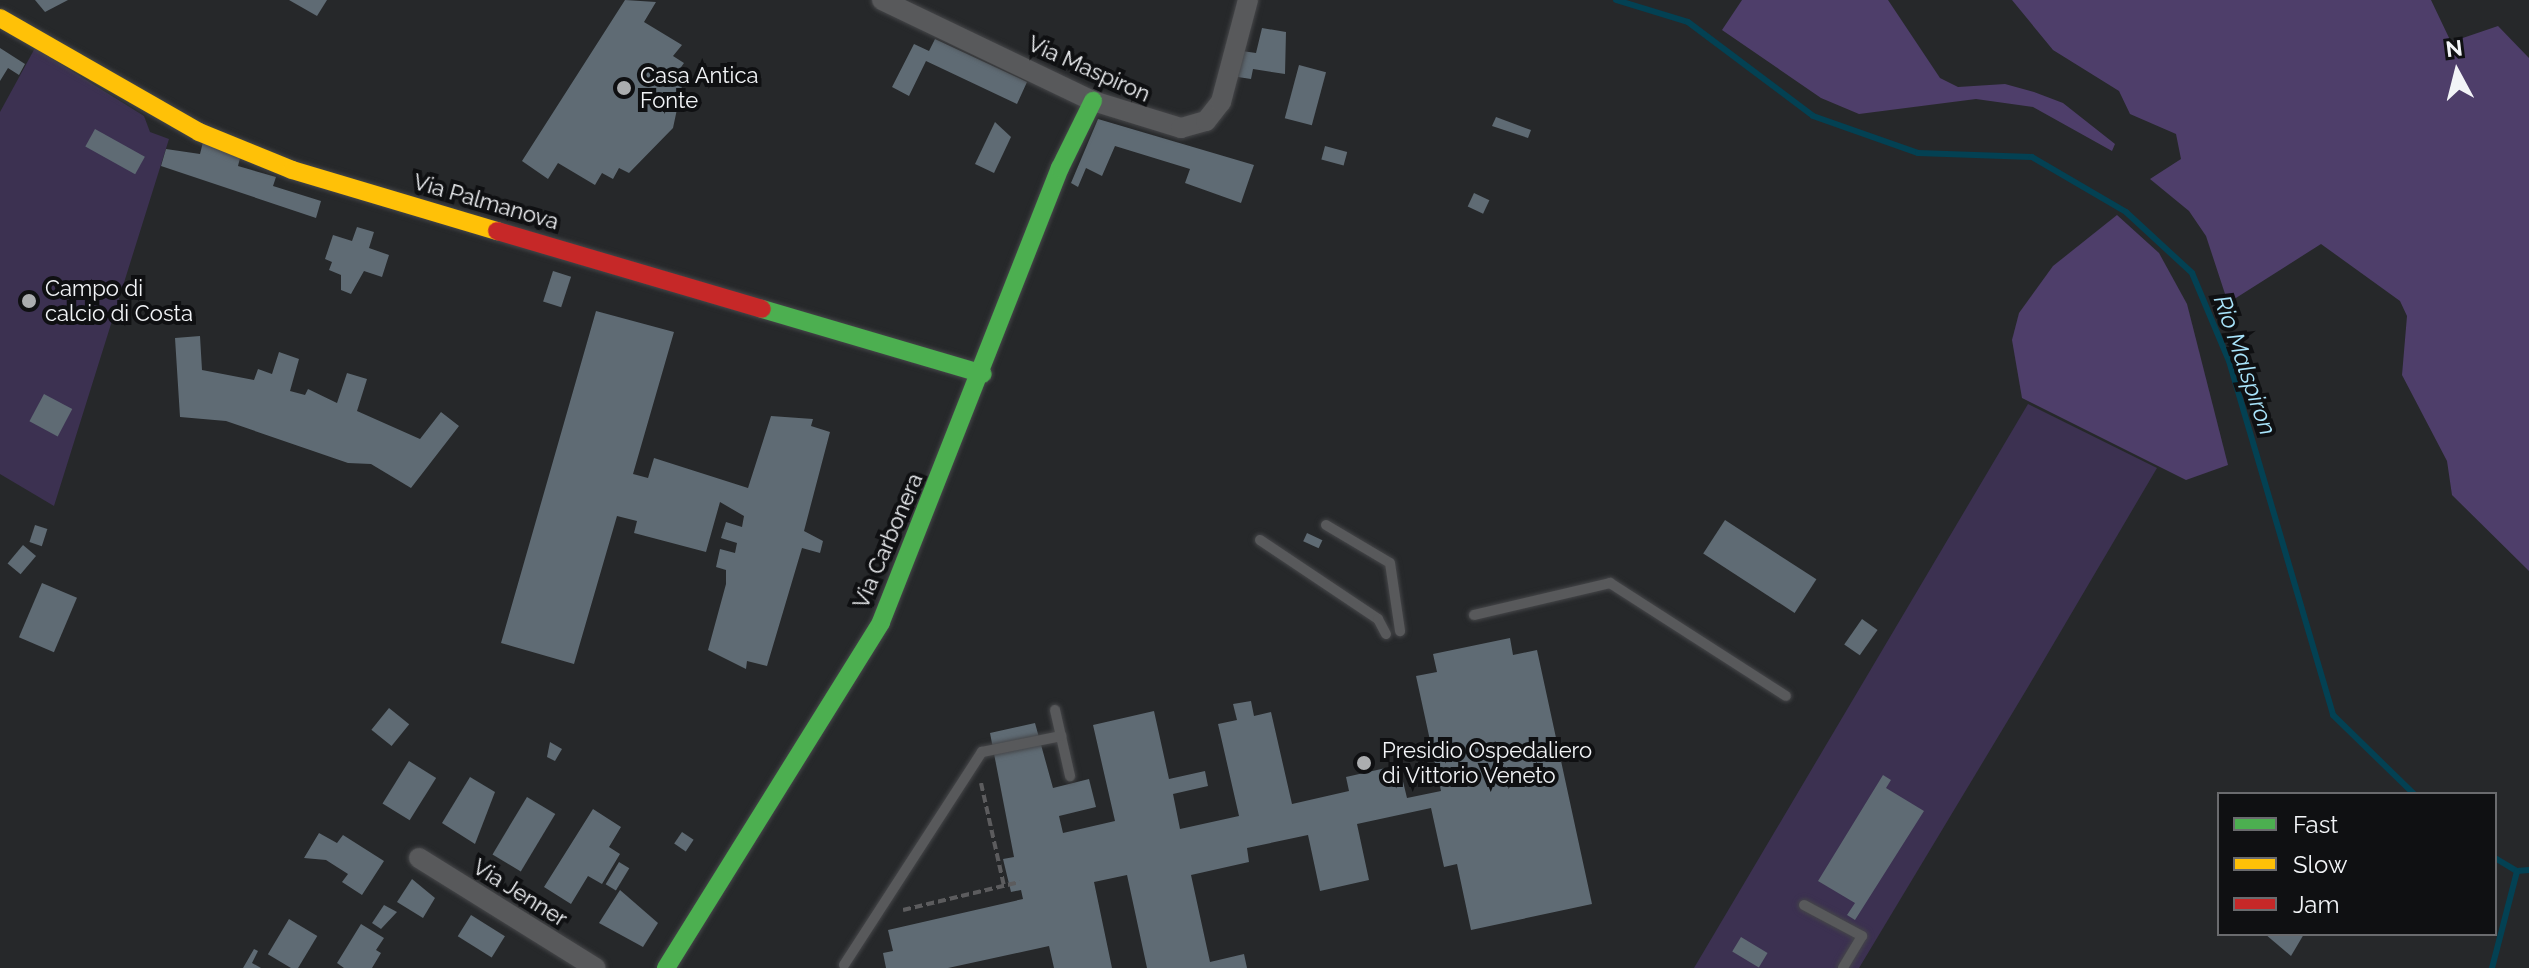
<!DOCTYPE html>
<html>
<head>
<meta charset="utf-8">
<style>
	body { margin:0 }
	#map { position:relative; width:2529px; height:968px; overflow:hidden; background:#26282a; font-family:Raleway,sans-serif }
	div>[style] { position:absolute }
	.green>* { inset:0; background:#3c3151 }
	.forest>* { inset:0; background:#4e3e6a }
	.stream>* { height:6px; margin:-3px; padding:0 3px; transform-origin:3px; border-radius:3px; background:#034153 }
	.building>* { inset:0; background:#5f6b74; transform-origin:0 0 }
	.path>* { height:4px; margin-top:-2px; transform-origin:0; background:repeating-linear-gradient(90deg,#5c5c5e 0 8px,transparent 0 12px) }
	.roads { filter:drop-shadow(0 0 2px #454649) drop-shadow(0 0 2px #454649) }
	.lane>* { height:10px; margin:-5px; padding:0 5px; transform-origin:5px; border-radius:5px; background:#58595b }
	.street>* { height:20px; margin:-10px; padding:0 10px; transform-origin:10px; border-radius:10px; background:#58595b }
	.fast>* { height:18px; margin:-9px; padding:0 9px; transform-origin:9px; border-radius:9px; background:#4caf50 }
	.slow>* { height:18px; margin:-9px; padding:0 9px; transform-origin:9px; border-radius:9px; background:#ffc107 }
	.jam>* { height:18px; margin:-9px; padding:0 9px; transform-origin:9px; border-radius:9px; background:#c62828 }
	.dots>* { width:22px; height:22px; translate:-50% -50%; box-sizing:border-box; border:4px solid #0f1012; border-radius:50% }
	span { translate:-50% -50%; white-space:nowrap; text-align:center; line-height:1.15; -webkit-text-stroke:8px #0f1012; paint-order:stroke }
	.street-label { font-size:22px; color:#f2f4f7 }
	.poi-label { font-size:22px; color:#f2f4f7 }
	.left { translate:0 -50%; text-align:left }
	.water-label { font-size:24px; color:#a8e4fb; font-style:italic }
	.legend { position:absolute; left:2217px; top:792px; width:280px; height:144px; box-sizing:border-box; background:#0f1012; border:2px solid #6a6b6e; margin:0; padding:10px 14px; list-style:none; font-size:24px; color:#f2f4f7 }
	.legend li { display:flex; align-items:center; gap:16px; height:40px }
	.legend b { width:40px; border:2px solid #6a6b6e }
	.north { position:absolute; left:2417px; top:32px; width:80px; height:80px; -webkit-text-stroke:6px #0f1012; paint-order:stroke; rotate:353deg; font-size:22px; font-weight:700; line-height:32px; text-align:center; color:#f2f4f7 }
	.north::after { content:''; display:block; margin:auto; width:28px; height:36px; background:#f2f4f7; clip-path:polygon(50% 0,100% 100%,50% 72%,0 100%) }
</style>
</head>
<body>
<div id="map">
	<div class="green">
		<i style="clip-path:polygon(35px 48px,144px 116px,150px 132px,169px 139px,54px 506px,0 474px,0 112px)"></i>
		<i style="clip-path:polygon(2028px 404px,2157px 468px,2028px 687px,1859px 968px,1694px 968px)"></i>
	</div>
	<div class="forest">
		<i style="clip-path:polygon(1742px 0,1888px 0,1940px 78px,1958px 87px,2005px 84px,2034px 92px,2063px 103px,2115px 144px,2112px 151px,2033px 107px,1976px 99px,1859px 114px,1821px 98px,1722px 30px)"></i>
		<i style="clip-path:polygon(2012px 0,2431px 0,2451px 42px,2498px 26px,2529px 58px,2529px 571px,2452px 495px,2447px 461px,2402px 375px,2407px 316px,2400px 301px,2321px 244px,2228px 303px,2206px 236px,2189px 211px,2150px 179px,2181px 159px,2176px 134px,2130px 114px,2119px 91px,2053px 50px)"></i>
		<i style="clip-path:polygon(2117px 215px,2159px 253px,2187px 304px,2228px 465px,2186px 480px,2022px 398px,2012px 340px,2019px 313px,2053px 266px)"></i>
	</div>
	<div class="stream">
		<i style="left:1616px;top:0;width:75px;rotate:17deg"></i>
		<i style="left:1688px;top:22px;width:156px;rotate:36.9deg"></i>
		<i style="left:1813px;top:116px;width:111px;rotate:19.4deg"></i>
		<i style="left:1918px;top:153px;width:114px;rotate:2deg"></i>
		<i style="left:2032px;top:157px;width:109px;rotate:30.3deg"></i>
		<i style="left:2126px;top:212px;width:90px;rotate:42.7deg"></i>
		<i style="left:2192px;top:273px;width:95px;rotate:67.2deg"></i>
		<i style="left:2229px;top:361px;width:369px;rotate:73.6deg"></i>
		<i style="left:2333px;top:715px;width:113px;rotate:44.3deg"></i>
		<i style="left:2495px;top:858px;width:26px;rotate:31deg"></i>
		<i style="left:2517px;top:871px;width:12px;rotate:-5deg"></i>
		<i style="left:2492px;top:968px;width:100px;rotate:-75.5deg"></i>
	</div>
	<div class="building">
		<i style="clip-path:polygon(35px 0,68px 0,45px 12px)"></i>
		<i style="clip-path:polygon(289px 0,327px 0,317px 16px)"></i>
		<i style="clip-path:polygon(625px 0,656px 2px,644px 22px,682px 45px,673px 56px,684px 63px,674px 77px,683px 81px,673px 128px,629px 173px,619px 168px,613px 179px,602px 173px,595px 185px,558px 163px,548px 179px,522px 161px)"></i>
		<i style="clip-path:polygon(1262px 28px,1286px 32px,1285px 74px,1253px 69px,1251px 79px,1238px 77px,1242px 51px,1256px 53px)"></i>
		<i style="clip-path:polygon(935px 39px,1027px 82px,1017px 104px,926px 61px,909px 96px,892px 87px,914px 44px,929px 51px)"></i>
		<i style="clip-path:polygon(0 48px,25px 64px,19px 75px,8px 68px,0 81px)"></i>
		<i style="left:1299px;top:65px;width:28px;height:55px;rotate:15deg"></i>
		<i style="clip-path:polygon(1496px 117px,1531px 130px,1528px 138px,1492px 126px)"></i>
		<i style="clip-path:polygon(1098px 119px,1254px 165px,1241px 203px,1185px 183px,1190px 169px,1115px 146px,1102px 176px,1086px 168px,1078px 187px,1071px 183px)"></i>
		<i style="clip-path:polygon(995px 122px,1011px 137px,994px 173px,975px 164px)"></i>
		<i style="left:95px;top:129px;width:57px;height:20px;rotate:29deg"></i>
		<i style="clip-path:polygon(203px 142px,241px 154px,238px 166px,276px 177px,273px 186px,321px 201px,316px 218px,161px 166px,166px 149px,200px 154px)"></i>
		<i style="left:1325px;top:146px;width:23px;height:14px;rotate:15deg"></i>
		<i style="left:1474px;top:193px;width:17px;height:15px;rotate:25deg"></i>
		<i style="clip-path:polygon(357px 227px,374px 232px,369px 248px,389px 255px,382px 277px,364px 271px,351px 294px,341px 290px,341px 275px,329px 270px,332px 262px,325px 259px,333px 235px,352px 241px)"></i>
		<i style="left:553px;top:271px;width:19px;height:32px;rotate:18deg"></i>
		<i style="clip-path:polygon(596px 311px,674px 332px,633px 474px,648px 478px,654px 458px,748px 488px,771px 416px,813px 419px,811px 426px,830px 432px,804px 531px,823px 541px,820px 553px,802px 548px,767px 666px,747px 661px,746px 669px,708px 650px,726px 584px,726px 570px,716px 567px,720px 549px,735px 553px,737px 543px,721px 538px,726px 522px,742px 527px,744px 516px,720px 502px,706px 552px,634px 533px,637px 521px,617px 516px,574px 664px,501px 643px)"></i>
		<i style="clip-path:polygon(200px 336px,202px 370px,254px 380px,258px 369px,272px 374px,279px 352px,299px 359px,290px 391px,305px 395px,308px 389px,337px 403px,347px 373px,367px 379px,357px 411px,420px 439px,441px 412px,459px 426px,411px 488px,371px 464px,348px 463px,226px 421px,180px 417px,175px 338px)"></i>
		<i style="left:44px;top:394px;width:32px;height:31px;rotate:28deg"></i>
		<i style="left:1725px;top:520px;width:109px;height:40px;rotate:33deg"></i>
		<i style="left:35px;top:525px;width:13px;height:18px;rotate:18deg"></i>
		<i style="left:1307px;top:533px;width:17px;height:9px;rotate:25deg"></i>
		<i style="left:23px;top:545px;width:17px;height:24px;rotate:40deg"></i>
		<i style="left:42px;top:583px;width:38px;height:59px;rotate:23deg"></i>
		<i style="left:1862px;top:619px;width:19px;height:31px;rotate:35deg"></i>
		<i style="clip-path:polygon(1510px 638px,1513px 655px,1537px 650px,1592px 904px,1471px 930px,1457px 864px,1444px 867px,1431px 808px,1357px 824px,1369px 880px,1320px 891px,1308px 835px,1247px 848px,1249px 862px,1191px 875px,1210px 962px,1244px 954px,1247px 968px,1147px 968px,1127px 875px,1094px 882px,1112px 968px,1054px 968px,1049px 946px,948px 968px,886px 968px,883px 953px,893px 951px,888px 930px,1023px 899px,1021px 890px,1011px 892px,1003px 859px,1014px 857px,990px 733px,1035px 723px,1053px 788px,1089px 779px,1096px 807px,1059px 816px,1063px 833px,1115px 821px,1093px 725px,1154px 711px,1169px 779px,1205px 771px,1208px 786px,1173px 794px,1180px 829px,1239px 816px,1218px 724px,1237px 720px,1233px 704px,1251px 701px,1254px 716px,1271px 712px,1292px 804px,1349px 791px,1346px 777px,1399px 765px,1407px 798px,1441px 791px,1416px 676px,1437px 672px,1433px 654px)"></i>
		<i style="left:389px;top:708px;width:26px;height:28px;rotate:39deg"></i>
		<i style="clip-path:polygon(550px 742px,562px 749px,555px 761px,547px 757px)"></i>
		<i style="left:409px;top:761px;width:32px;height:50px;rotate:32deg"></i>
		<i style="clip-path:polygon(1883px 775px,1891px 780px,1886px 788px,1924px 811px,1855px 920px,1847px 915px,1855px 903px,1818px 881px)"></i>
		<i style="clip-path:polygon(470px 777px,495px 792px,475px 844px,442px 823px)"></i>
		<i style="left:527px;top:797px;width:33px;height:67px;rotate:31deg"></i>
		<i style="clip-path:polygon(593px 809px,621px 827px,609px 847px,620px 854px,602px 884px,588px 876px,571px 904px,544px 887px)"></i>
		<i style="left:682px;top:832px;width:14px;height:14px;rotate:34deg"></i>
		<i style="clip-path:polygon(319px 833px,337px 843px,343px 835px,384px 861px,362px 895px,342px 882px,348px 874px,326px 860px,304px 858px)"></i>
		<i style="left:619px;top:862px;width:12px;height:26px;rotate:31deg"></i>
		<i style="clip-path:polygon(412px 879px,435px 898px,423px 918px,397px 902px)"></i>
		<i style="clip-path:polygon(620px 890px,658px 923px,643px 947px,599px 923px)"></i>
		<i style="clip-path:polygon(384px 905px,397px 912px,381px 929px,372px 923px)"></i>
		<i style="left:471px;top:915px;width:40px;height:25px;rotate:32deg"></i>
		<i style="left:289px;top:919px;width:33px;height:41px;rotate:31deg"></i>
		<i style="clip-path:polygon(361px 924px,384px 938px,376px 950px,381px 953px,372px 968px,344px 968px,337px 963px)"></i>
		<i style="clip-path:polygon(2265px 934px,2304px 934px,2291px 956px)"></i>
		<i style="left:1741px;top:937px;width:31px;height:17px;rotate:31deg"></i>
		<i style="clip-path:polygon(254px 949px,258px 951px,252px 963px,261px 968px,243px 968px)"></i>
	</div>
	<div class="path">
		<i style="left:981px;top:783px;width:106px;rotate:77.4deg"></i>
		<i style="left:903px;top:910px;width:120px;rotate:-13.5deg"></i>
	</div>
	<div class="roads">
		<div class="lane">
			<i style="left:1326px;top:525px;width:74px;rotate:30.7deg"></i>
			<i style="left:1390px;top:563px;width:69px;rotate:81.6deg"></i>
			<i style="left:1260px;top:540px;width:142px;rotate:33.8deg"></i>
			<i style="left:1378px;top:619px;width:17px;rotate:62deg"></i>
			<i style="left:1474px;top:615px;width:140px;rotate:-13.2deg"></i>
			<i style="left:1610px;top:583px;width:209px;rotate:32.7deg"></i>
			<i style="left:1055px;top:710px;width:68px;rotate:77.2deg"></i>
			<i style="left:1804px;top:905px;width:66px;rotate:28.1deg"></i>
			<i style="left:1862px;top:936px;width:37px;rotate:121deg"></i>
			<i style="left:844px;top:965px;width:254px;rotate:-57.1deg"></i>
			<i style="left:982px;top:752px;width:81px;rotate:-11.4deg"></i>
		</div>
		<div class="street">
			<i style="left:882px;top:0;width:234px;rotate:25.6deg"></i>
			<i style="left:1093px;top:101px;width:92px;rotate:17.1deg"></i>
			<i style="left:1181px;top:128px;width:26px;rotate:-16deg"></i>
			<i style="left:1206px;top:121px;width:24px;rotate:-52deg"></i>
			<i style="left:1221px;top:102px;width:106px;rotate:-75.2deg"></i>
			<i style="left:419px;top:858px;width:208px;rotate:31.9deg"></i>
		</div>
		<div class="fast">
			<i style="left:762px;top:309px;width:230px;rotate:16.4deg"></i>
			<i style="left:666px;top:968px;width:407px;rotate:-58.1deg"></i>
			<i style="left:881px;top:622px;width:488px;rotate:-68.5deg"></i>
			<i style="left:1060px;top:168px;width:75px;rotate:-63.8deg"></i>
		</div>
		<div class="slow">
			<i style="left:0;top:18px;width:229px;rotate:29.8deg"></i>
			<i style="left:199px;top:132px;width:100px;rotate:22.2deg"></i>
			<i style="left:292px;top:170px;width:214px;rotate:16.6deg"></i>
		</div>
		<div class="jam">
			<i style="left:497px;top:231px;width:276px;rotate:16.4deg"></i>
		</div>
	</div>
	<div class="dots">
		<i style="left:624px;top:88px;background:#abadaf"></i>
		<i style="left:29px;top:301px;background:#abadaf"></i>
		<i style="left:1364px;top:763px;background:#abadaf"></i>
	</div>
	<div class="street-label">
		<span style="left:1089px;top:69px;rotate:24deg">Via Maspiron</span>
		<span style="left:486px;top:202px;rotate:16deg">Via Palmanova</span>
		<span style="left:888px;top:541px;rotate:-67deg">Via Carbonera</span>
		<span style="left:520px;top:893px;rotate:32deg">Via Jenner</span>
	</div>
	<div class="poi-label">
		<span class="left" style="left:640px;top:88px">Casa Antica<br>Fonte</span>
		<span class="left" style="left:45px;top:301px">Campo di<br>calcio di Costa</span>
		<span class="left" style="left:1382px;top:763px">Presidio Ospedaliero<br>di Vittorio Veneto</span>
	</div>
	<div class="water-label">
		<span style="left:2245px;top:365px;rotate:71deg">Rio Malspiron</span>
	</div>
	<ul class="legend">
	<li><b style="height:10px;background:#4caf50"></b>Fast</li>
	<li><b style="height:10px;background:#ffc107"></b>Slow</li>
	<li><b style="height:10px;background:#c62828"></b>Jam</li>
	</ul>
	<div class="north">N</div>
</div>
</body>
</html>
